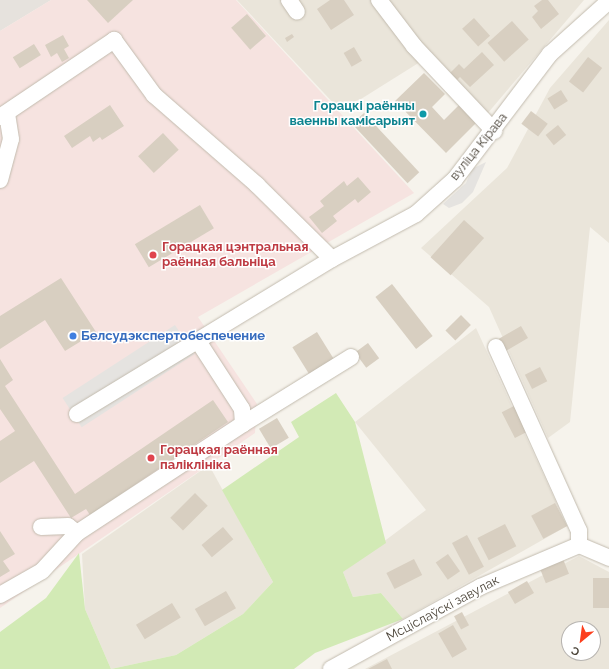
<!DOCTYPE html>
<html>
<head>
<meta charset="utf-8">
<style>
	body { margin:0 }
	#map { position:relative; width:609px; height:669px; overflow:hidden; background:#f6f3ec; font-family:Raleway,sans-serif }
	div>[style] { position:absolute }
	.residential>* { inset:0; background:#eae5da }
	.industrial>* { inset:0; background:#e6e2dd }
	.medical>* { inset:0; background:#f6e3e0 }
	.green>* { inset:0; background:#d2eab5 }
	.parking>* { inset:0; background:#e5e3e0; transform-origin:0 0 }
	.building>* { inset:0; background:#d8cfc1; transform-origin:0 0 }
	.roads { filter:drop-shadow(0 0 1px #c2bbae) drop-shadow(0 0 1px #c2bbae) }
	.minor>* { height:16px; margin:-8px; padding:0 8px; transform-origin:8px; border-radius:8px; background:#fff }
	.dots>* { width:11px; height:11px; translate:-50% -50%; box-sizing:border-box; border:2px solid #fff; border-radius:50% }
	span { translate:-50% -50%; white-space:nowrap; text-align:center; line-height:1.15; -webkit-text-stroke:3px #fff; paint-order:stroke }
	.culture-label { font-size:13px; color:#0d838f; font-weight:700 }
	.right { translate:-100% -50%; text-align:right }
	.street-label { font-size:13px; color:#4b4439 }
	.health-label { font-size:13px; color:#be3a42; font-weight:700 }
	.left { translate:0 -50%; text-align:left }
	.shop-label { font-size:13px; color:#366cbe; font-weight:700 }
	.north { position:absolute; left:561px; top:621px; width:40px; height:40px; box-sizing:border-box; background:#fff; border:1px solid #b7b4b0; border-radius:50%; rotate:209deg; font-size:11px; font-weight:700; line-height:16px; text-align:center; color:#4b4439 }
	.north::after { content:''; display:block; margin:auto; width:14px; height:18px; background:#fc3f1d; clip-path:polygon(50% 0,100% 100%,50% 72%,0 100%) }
</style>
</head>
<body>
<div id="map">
	<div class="residential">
		<i style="clip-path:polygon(237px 0,584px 0,487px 114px,428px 57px,361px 99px,338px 108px)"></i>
		<i style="clip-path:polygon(609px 20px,609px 243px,590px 227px,570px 422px,548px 438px,489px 307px,421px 248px,507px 168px,550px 88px)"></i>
		<i style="clip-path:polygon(476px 328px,567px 526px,403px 619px,381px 593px,353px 597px,343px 572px,426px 510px,355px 422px)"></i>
		<i style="clip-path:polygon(209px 465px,273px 582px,243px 614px,176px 655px,111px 669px,85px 609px,82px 554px)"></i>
		<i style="clip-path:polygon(evenodd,579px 556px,609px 572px,609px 669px,365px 669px,579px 556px,569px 629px,593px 629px,593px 653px,569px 653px,569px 629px)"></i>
	</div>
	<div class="industrial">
		<i style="clip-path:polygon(0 0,51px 0,0 31px)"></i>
	</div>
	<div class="medical">
		<i style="clip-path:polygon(51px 0,236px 0,414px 193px,198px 317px,257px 404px,255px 433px,0 608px,0 31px)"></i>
	</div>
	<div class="green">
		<i style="clip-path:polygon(336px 393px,355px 422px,386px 543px,343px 572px,353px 597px,381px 593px,403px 619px,315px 653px,294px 669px,0 669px,0 632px,46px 598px,79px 553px,85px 609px,111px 669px,176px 655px,243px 614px,273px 582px,222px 490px,299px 437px,291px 422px)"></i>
	</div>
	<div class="parking">
		<i style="clip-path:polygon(486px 162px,473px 192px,462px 203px,449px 208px,443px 204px,466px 183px,472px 169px)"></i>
		<i style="left:175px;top:325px;width:35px;height:134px;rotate:57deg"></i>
	</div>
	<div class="building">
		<i style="clip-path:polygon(87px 0,133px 0,108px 23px)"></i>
		<i style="clip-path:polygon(330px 0,344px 0,354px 15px,331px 30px,317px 9px)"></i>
		<i style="clip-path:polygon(542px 0,548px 0,559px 14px,541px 29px,532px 17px,538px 11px,534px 6px)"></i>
		<i style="left:247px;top:14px;width:29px;height:21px;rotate:49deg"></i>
		<i style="left:474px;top:18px;width:24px;height:16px;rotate:48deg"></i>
		<i style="left:512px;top:21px;width:25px;height:33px;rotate:48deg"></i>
		<i style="clip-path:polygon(292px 34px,294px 37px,287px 42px,285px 38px)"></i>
		<i style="clip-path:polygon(63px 35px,69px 46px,64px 49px,69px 58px,62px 62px,57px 53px,51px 57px,45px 45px)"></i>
		<i style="left:34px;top:44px;width:13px;height:25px;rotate:58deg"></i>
		<i style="left:354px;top:47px;width:16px;height:12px;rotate:60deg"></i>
		<i style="clip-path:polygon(482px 52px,494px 65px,470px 87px,460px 77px,456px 81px,449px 74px,459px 64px,464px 69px)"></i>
		<i style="left:588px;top:57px;width:18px;height:31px;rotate:38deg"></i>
		<i style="clip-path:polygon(424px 73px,445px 94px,432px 107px,444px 120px,459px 105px,476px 123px,446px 153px,395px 101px)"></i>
		<i style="left:561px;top:90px;width:13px;height:16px;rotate:58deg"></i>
		<i style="clip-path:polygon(110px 105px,124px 126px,102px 140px,100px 137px,93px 142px,90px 136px,72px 148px,64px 136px)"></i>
		<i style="left:531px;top:111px;width:21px;height:16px;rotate:37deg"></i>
		<i style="left:364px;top:113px;width:81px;height:16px;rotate:47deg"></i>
		<i style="left:558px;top:125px;width:13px;height:16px;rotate:51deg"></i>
		<i style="left:163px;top:133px;width:23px;height:34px;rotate:47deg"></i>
		<i style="clip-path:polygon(358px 177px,371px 192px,358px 203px,355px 199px,333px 216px,337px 221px,322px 233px,309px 217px,324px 206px,320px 201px,344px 181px,347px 186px)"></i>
		<i style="left:200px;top:205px;width:27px;height:76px;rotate:59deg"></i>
		<i style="left:464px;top:220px;width:27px;height:50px;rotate:42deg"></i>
		<i style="clip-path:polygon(61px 278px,96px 332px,65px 351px,45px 320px,0 349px,0 316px)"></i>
		<i style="left:392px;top:284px;width:66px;height:21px;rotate:52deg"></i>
		<i style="left:461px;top:315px;width:14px;height:22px;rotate:45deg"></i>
		<i style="left:521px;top:326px;width:14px;height:26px;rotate:60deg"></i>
		<i style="left:317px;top:332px;width:32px;height:29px;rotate:58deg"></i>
		<i style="left:368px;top:343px;width:19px;height:16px;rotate:54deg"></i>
		<i style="clip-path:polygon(0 359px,13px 380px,5px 386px,75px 494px,213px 400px,228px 422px,90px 515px,86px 509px,71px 518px,34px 461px,0 483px,0 441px,15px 431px,0 409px)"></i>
		<i style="left:540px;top:367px;width:16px;height:17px;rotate:63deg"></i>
		<i style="left:516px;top:405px;width:29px;height:16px;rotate:63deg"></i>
		<i style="left:277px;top:418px;width:23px;height:21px;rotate:59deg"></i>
		<i style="left:195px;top:493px;width:18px;height:35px;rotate:45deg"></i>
		<i style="left:555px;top:503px;width:26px;height:27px;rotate:62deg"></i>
		<i style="left:505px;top:524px;width:25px;height:31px;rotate:63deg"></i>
		<i style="left:223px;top:527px;width:16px;height:28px;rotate:50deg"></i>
		<i style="clip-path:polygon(0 531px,15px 554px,3px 561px,10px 571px,0 577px)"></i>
		<i style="left:467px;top:535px;width:36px;height:17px;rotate:62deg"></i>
		<i style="left:448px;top:554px;width:21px;height:15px;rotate:55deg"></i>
		<i style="left:414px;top:559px;width:18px;height:31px;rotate:63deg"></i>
		<i style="left:563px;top:559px;width:16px;height:25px;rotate:68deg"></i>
		<i style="left:609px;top:578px;width:30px;height:16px;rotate:90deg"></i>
		<i style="left:527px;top:581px;width:14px;height:22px;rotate:60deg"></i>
		<i style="left:226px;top:591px;width:20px;height:36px;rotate:60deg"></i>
		<i style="left:172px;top:603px;width:17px;height:42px;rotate:59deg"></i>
		<i style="left:462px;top:612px;width:15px;height:9px;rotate:62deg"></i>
		<i style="left:453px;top:625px;width:28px;height:17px;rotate:60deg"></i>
		<i style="clip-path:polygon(387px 659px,392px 669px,368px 669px)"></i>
	</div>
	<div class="roads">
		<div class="minor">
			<i style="left:289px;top:0;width:14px;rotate:56deg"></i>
			<i style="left:379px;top:0;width:58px;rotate:52.7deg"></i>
			<i style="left:414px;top:46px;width:117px;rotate:46.7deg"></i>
			<i style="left:0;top:117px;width:138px;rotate:-34deg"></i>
			<i style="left:114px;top:40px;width:68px;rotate:54deg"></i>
			<i style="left:154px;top:95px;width:137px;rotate:41.1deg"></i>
			<i style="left:257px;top:185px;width:105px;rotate:44.6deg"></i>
			<i style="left:0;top:180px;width:42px;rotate:-75deg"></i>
			<i style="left:11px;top:139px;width:26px;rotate:-99deg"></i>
			<i style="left:496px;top:347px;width:202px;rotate:65.7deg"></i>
			<i style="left:579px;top:531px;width:14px;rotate:90deg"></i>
			<i style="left:77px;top:414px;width:298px;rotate:-31.3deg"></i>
			<i style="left:332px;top:259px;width:95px;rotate:-28.2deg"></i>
			<i style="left:416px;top:214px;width:52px;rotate:-41.9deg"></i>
			<i style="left:455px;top:179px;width:157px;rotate:-52.8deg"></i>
			<i style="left:550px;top:54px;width:79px;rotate:-41.9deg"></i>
			<i style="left:243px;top:424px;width:127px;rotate:-31.8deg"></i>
			<i style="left:77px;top:533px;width:199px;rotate:-33.3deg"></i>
			<i style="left:243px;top:424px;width:15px;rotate:-94deg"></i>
			<i style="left:242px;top:409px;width:81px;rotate:-122.9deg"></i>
			<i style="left:0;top:595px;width:48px;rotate:-29.7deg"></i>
			<i style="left:42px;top:571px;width:52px;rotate:-47.4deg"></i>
			<i style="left:77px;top:533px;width:11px;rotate:-142deg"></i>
			<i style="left:68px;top:526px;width:27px;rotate:178deg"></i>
			<i style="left:331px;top:669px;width:170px;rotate:-28.8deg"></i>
			<i style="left:480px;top:587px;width:108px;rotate:-23deg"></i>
			<i style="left:579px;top:545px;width:33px;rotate:23deg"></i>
		</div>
	</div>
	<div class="dots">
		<i style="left:423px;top:114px;background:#0f9aa8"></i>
		<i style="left:153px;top:255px;background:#e0444e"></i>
		<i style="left:73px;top:336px;background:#3f7fe0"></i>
		<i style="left:151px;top:458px;background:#e0444e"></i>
	</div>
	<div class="culture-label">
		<span class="right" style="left:415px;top:114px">Горацкі раённы<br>ваенны камісарыят</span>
	</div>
	<div class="street-label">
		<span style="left:479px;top:147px;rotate:-51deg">вуліца Кірава</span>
		<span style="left:443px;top:609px;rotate:-28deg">Мсціслаўскі завулак</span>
	</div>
	<div class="health-label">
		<span class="left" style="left:162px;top:255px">Горацкая цэнтральная<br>раённая бальніца</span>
		<span class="left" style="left:160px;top:458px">Горацкая раённая<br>паліклініка</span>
	</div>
	<div class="shop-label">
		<span class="left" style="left:81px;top:336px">Белсудэкспертобеспечение</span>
	</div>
	<div class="north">С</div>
</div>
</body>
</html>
